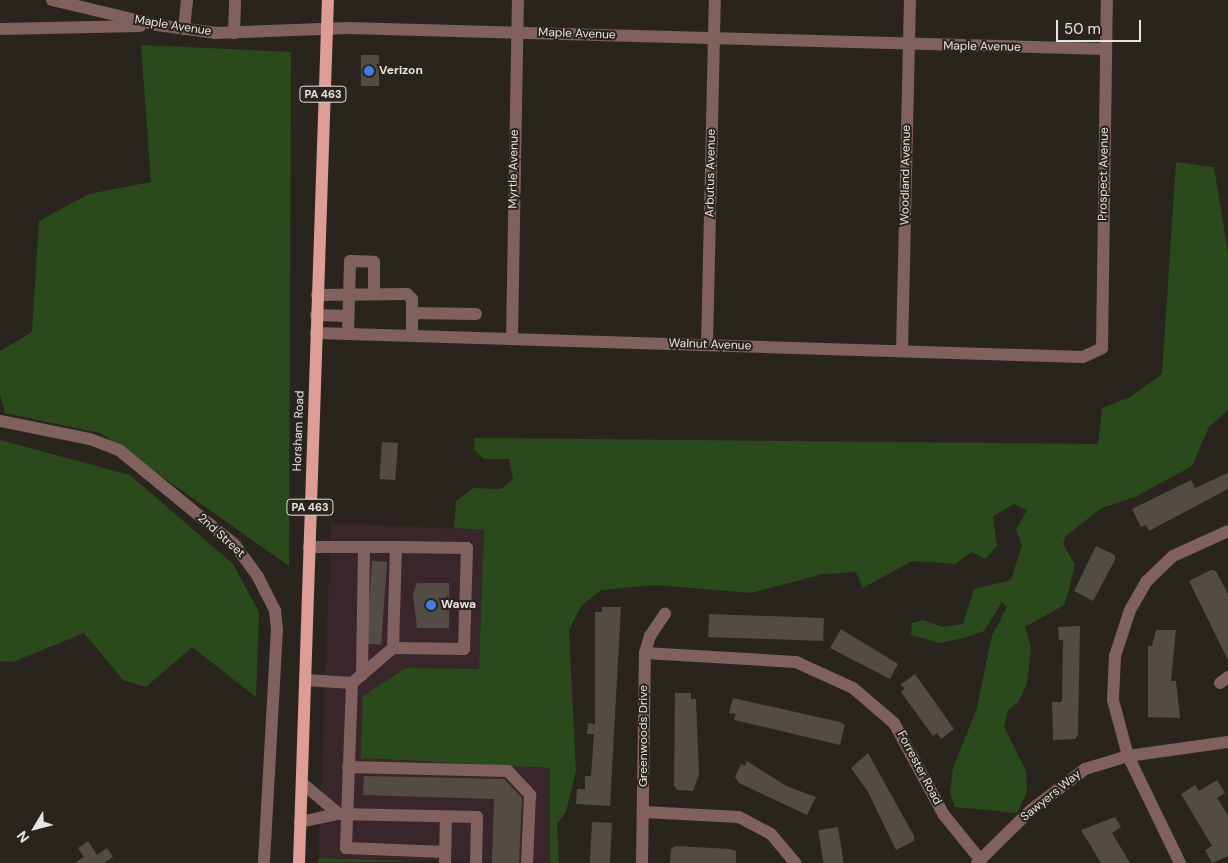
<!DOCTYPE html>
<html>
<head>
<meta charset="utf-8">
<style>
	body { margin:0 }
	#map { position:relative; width:1228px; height:863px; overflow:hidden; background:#2a241e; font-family:"DM Sans",sans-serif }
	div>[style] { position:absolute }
	.commercial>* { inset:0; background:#39262b }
	.green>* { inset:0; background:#2a4a1b }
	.building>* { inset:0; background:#524c45; transform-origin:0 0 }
	.minor>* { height:12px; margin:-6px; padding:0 6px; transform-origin:6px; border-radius:6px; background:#81615e }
	.major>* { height:12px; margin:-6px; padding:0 6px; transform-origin:6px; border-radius:6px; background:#dd9c96 }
	.dots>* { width:14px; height:14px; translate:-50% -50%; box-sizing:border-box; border:2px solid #2a241e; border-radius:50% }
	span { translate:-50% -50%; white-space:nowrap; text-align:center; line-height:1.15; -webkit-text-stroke:4px #2a241e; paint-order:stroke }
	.shield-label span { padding:1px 4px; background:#2a241e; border:1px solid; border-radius:4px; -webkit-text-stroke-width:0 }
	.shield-label { font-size:11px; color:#e9e4e0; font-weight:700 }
	.street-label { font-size:12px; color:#e9e4e0 }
	.poi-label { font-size:12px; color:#e9e4e0; font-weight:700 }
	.left { translate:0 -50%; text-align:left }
	.north { position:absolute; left:10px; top:803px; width:50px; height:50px; -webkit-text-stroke:4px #2a241e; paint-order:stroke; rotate:233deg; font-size:14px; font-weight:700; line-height:20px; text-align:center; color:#e9e4e0 }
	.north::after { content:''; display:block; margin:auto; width:18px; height:22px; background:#e9e4e0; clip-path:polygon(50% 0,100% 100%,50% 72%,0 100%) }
	.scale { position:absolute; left:1056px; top:20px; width:85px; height:22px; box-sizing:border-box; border:2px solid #e9e4e0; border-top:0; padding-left:6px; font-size:15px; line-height:18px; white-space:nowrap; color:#e9e4e0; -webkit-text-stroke:4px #2a241e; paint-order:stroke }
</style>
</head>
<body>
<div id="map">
	<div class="commercial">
		<i style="clip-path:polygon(331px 523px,484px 530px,479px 670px,406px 668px,361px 758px,550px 768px,550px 863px,318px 858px)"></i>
	</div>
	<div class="green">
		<i style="clip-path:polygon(141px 45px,291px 52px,289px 566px,100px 433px,5px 413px,0 394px,0 351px,32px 332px,39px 221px,89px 194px,151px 182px)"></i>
		<i style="clip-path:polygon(1176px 162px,1214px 167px,1228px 253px,1228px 410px,1209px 427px,1192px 466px,1137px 496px,1100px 509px,1066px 536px,1063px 544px,1075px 564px,1069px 590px,1064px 605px,1025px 627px,1031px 648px,1027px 683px,1019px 701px,1008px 710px,1004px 727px,1026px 771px,1027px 792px,1017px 813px,955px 807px,950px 792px,953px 768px,976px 711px,992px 636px,1007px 607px,1002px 602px,984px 631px,964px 638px,939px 643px,911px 635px,912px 623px,923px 620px,943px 627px,963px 624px,974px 589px,1011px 580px,1022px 545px,1016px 530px,1027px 510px,1014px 504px,993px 516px,997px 546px,985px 559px,972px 552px,955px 564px,912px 561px,863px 588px,856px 572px,823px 574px,751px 593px,656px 585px,601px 590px,581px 606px,569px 630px,576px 771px,566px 812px,557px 824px,559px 863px,550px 863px,550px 768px,361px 758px,363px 696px,406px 668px,479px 669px,484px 530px,454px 528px,456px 501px,474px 488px,501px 489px,513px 479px,509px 459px,484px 459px,474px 450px,475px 438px,1098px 444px,1102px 408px,1130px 397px,1162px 374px)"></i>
		<i style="clip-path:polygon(0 440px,130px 475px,233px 564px,259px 612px,256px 697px,192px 647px,146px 687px,123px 680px,84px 633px,13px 662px,0 661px)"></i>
		<i style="clip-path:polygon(318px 858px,426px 861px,318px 863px)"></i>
	</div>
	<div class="building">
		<i style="left:361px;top:55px;width:18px;height:31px"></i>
		<i style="left:382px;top:442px;width:16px;height:37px;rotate:4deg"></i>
		<i style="clip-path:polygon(1228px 473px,1228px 489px,1149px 531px,1146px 525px,1141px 527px,1132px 509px,1191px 480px,1195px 488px)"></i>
		<i style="clip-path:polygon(1096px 546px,1115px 555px,1115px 560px,1093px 601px,1074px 591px)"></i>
		<i style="left:372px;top:561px;width:15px;height:83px;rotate:4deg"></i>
		<i style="clip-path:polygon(1211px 570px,1216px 571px,1228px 594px,1228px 660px,1189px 581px)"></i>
		<i style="clip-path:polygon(417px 583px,449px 583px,449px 628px,417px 628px,413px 594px)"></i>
		<i style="clip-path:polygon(602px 607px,621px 607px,610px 806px,576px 804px,577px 789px,585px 789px,585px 776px,591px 776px,594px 734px,587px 734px,588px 723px,595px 724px,595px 612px,602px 612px)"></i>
		<i style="left:709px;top:614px;width:115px;height:23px;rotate:2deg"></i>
		<i style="clip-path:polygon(1080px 626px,1078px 735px,1075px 739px,1053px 740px,1052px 702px,1062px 702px,1063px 640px,1059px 640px,1058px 627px)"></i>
		<i style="clip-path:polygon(841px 629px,898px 664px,890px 679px,830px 648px)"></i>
		<i style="clip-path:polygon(1156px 630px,1176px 630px,1171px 681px,1176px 681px,1180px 718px,1148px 717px,1148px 646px,1152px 646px)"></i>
		<i style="clip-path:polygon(915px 674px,954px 729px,941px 739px,937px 733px,933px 736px,901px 692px,905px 688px,900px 685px)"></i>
		<i style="clip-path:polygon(675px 693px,691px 693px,691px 699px,696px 699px,699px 775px,693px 791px,677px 790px,674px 785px)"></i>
		<i style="clip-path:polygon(733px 698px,840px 722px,845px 725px,840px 745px,734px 720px,736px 714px,729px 713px)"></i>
		<i style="clip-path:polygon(868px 753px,914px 836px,914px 841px,896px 850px,868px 792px,851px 768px)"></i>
		<i style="clip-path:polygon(747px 761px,786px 786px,816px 797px,807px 815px,739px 783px,735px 777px,741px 764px,745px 766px)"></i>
		<i style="clip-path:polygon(364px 776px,504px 779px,522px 798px,519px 863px,492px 863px,494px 799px,363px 795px)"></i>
		<i style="clip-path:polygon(1217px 780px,1225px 793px,1217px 798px,1228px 815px,1228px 856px,1212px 863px,1205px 850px,1212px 846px,1181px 794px,1195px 785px,1199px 791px)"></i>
		<i style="clip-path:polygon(1115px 817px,1121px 827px,1112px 833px,1130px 863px,1101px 863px,1081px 830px)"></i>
		<i style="left:592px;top:822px;width:20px;height:41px;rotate:3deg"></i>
		<i style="left:838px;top:827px;width:36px;height:20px;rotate:81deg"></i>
		<i style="clip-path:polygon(88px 841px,97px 855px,107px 848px,113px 857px,104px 863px,75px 863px,84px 857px,78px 848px)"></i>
		<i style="clip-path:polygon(675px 846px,730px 849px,736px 851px,736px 863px,670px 863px,671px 849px)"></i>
	</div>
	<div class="minor">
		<i style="left:52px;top:0;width:108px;rotate:13.4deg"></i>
		<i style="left:157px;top:25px;width:60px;rotate:7.7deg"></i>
		<i style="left:216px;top:33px;width:132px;rotate:-2.2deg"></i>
		<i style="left:348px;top:28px;width:757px;rotate:1.59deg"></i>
		<i style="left:0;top:29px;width:140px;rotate:-1.2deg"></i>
		<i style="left:184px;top:29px;width:29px;rotate:-84deg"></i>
		<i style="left:234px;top:33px;width:33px;rotate:-88deg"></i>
		<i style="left:317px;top:295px;width:90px;rotate:-0.6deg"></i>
		<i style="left:407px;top:294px;width:7px;rotate:45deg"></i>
		<i style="left:412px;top:299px;width:37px;rotate:90deg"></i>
		<i style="left:412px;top:313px;width:64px;rotate:0.9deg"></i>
		<i style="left:316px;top:315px;width:32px;rotate:2deg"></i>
		<i style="left:316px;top:333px;width:767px;rotate:1.79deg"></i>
		<i style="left:1083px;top:357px;width:21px;rotate:-25deg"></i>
		<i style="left:1102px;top:348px;width:348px;rotate:-89.2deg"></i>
		<i style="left:348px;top:334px;width:73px;rotate:-88.4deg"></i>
		<i style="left:350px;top:261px;width:24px;rotate:2deg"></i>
		<i style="left:374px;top:262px;width:32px;rotate:90deg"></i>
		<i style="left:512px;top:338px;width:338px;rotate:-89deg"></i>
		<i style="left:707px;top:345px;width:345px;rotate:-88.7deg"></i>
		<i style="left:902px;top:350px;width:350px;rotate:-88.7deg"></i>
		<i style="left:0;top:421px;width:92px;rotate:11.3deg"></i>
		<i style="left:90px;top:439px;width:31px;rotate:21deg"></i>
		<i style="left:119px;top:450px;width:150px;rotate:39.3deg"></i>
		<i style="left:235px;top:545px;width:39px;rotate:54deg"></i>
		<i style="left:258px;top:577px;width:38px;rotate:63deg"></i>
		<i style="left:275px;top:611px;width:18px;rotate:84deg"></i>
		<i style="left:277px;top:629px;width:234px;rotate:93.2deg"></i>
		<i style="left:309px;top:547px;width:87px"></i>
		<i style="left:396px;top:547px;width:101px;rotate:91.7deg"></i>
		<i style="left:393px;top:648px;width:54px;rotate:139.5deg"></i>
		<i style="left:352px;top:683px;width:165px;rotate:92.1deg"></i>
		<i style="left:346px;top:848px;width:99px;rotate:2.3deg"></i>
		<i style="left:393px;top:648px;width:71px;rotate:0.8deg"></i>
		<i style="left:464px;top:649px;width:101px;rotate:-88.3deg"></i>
		<i style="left:467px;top:548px;width:71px;rotate:-179.2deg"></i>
		<i style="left:645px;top:653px;width:151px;rotate:3.4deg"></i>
		<i style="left:796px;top:662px;width:63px;rotate:24.5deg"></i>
		<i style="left:853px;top:688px;width:54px;rotate:40.5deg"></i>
		<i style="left:894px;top:723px;width:105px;rotate:61.5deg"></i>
		<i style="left:944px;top:815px;width:55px;rotate:50.9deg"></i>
		<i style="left:362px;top:675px;width:128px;rotate:-89.1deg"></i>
		<i style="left:305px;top:680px;width:47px;rotate:3.7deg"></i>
		<i style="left:1220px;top:683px;width:10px;rotate:-37deg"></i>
		<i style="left:348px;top:767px;width:160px;rotate:1.4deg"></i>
		<i style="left:508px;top:771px;width:33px;rotate:47deg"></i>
		<i style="left:530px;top:795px;width:68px;rotate:92.5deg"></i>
		<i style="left:302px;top:783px;width:48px;rotate:40deg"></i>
		<i style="left:644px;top:812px;width:95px;rotate:3deg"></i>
		<i style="left:739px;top:817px;width:36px;rotate:28deg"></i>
		<i style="left:771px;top:834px;width:38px;rotate:50deg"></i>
		<i style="left:300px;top:822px;width:40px;rotate:-12deg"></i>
		<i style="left:339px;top:814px;width:138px;rotate:1.2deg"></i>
		<i style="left:477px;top:817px;width:46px;rotate:91.2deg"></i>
		<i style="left:445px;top:863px;width:46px;rotate:-88.8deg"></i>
		<i style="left:642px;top:863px;width:210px;rotate:-89.2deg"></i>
		<i style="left:645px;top:653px;width:18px;rotate:-74deg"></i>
		<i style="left:650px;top:636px;width:27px;rotate:-56deg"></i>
		<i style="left:977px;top:863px;width:76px;rotate:-44.5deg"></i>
		<i style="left:1031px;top:810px;width:68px;rotate:-37.2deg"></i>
		<i style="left:1085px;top:769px;width:45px;rotate:-16.8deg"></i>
		<i style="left:1128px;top:756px;width:101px;rotate:-8deg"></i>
		<i style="left:1180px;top:863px;width:119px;rotate:-115.9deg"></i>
		<i style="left:1128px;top:756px;width:58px;rotate:-105deg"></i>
		<i style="left:1113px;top:700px;width:44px;rotate:-87.4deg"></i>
		<i style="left:1115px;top:656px;width:48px;rotate:-71.9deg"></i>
		<i style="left:1130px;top:610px;width:34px;rotate:-60deg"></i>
		<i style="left:1147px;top:581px;width:36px;rotate:-44deg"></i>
		<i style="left:1173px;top:556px;width:60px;rotate:-24.4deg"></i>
	</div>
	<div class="major">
		<i style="left:299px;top:863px;width:863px;rotate:-88.08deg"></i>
	</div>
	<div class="dots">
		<i style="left:369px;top:71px;background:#3f7fe0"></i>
		<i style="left:431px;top:605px;background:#3f7fe0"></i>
	</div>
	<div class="shield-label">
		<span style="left:323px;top:94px">PA 463</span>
		<span style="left:310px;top:507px">PA 463</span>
	</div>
	<div class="street-label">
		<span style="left:173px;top:26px;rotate:9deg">Maple Avenue</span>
		<span style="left:577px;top:34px;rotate:2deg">Maple Avenue</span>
		<span style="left:982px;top:47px;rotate:1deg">Maple Avenue</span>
		<span style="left:514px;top:169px;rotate:-89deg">Myrtle Avenue</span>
		<span style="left:711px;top:173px;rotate:-89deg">Arbutus Avenue</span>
		<span style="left:1104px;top:174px;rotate:-89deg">Prospect Avenue</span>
		<span style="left:906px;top:175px;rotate:-89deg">Woodland Avenue</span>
		<span style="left:710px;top:345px;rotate:2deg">Walnut Avenue</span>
		<span style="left:299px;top:431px;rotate:-88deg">Horsham Road</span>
		<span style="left:221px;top:536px;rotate:42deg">2nd Street</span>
		<span style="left:644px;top:736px;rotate:-90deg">Greenwoods Drive</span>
		<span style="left:919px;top:768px;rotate:62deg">Forrester Road</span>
		<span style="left:1051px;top:796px;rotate:-39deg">Sawyers Way</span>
	</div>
	<div class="poi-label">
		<span class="left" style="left:379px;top:71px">Verizon</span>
		<span class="left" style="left:441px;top:605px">Wawa</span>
	</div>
	<div class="north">N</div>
	<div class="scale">50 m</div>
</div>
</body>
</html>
